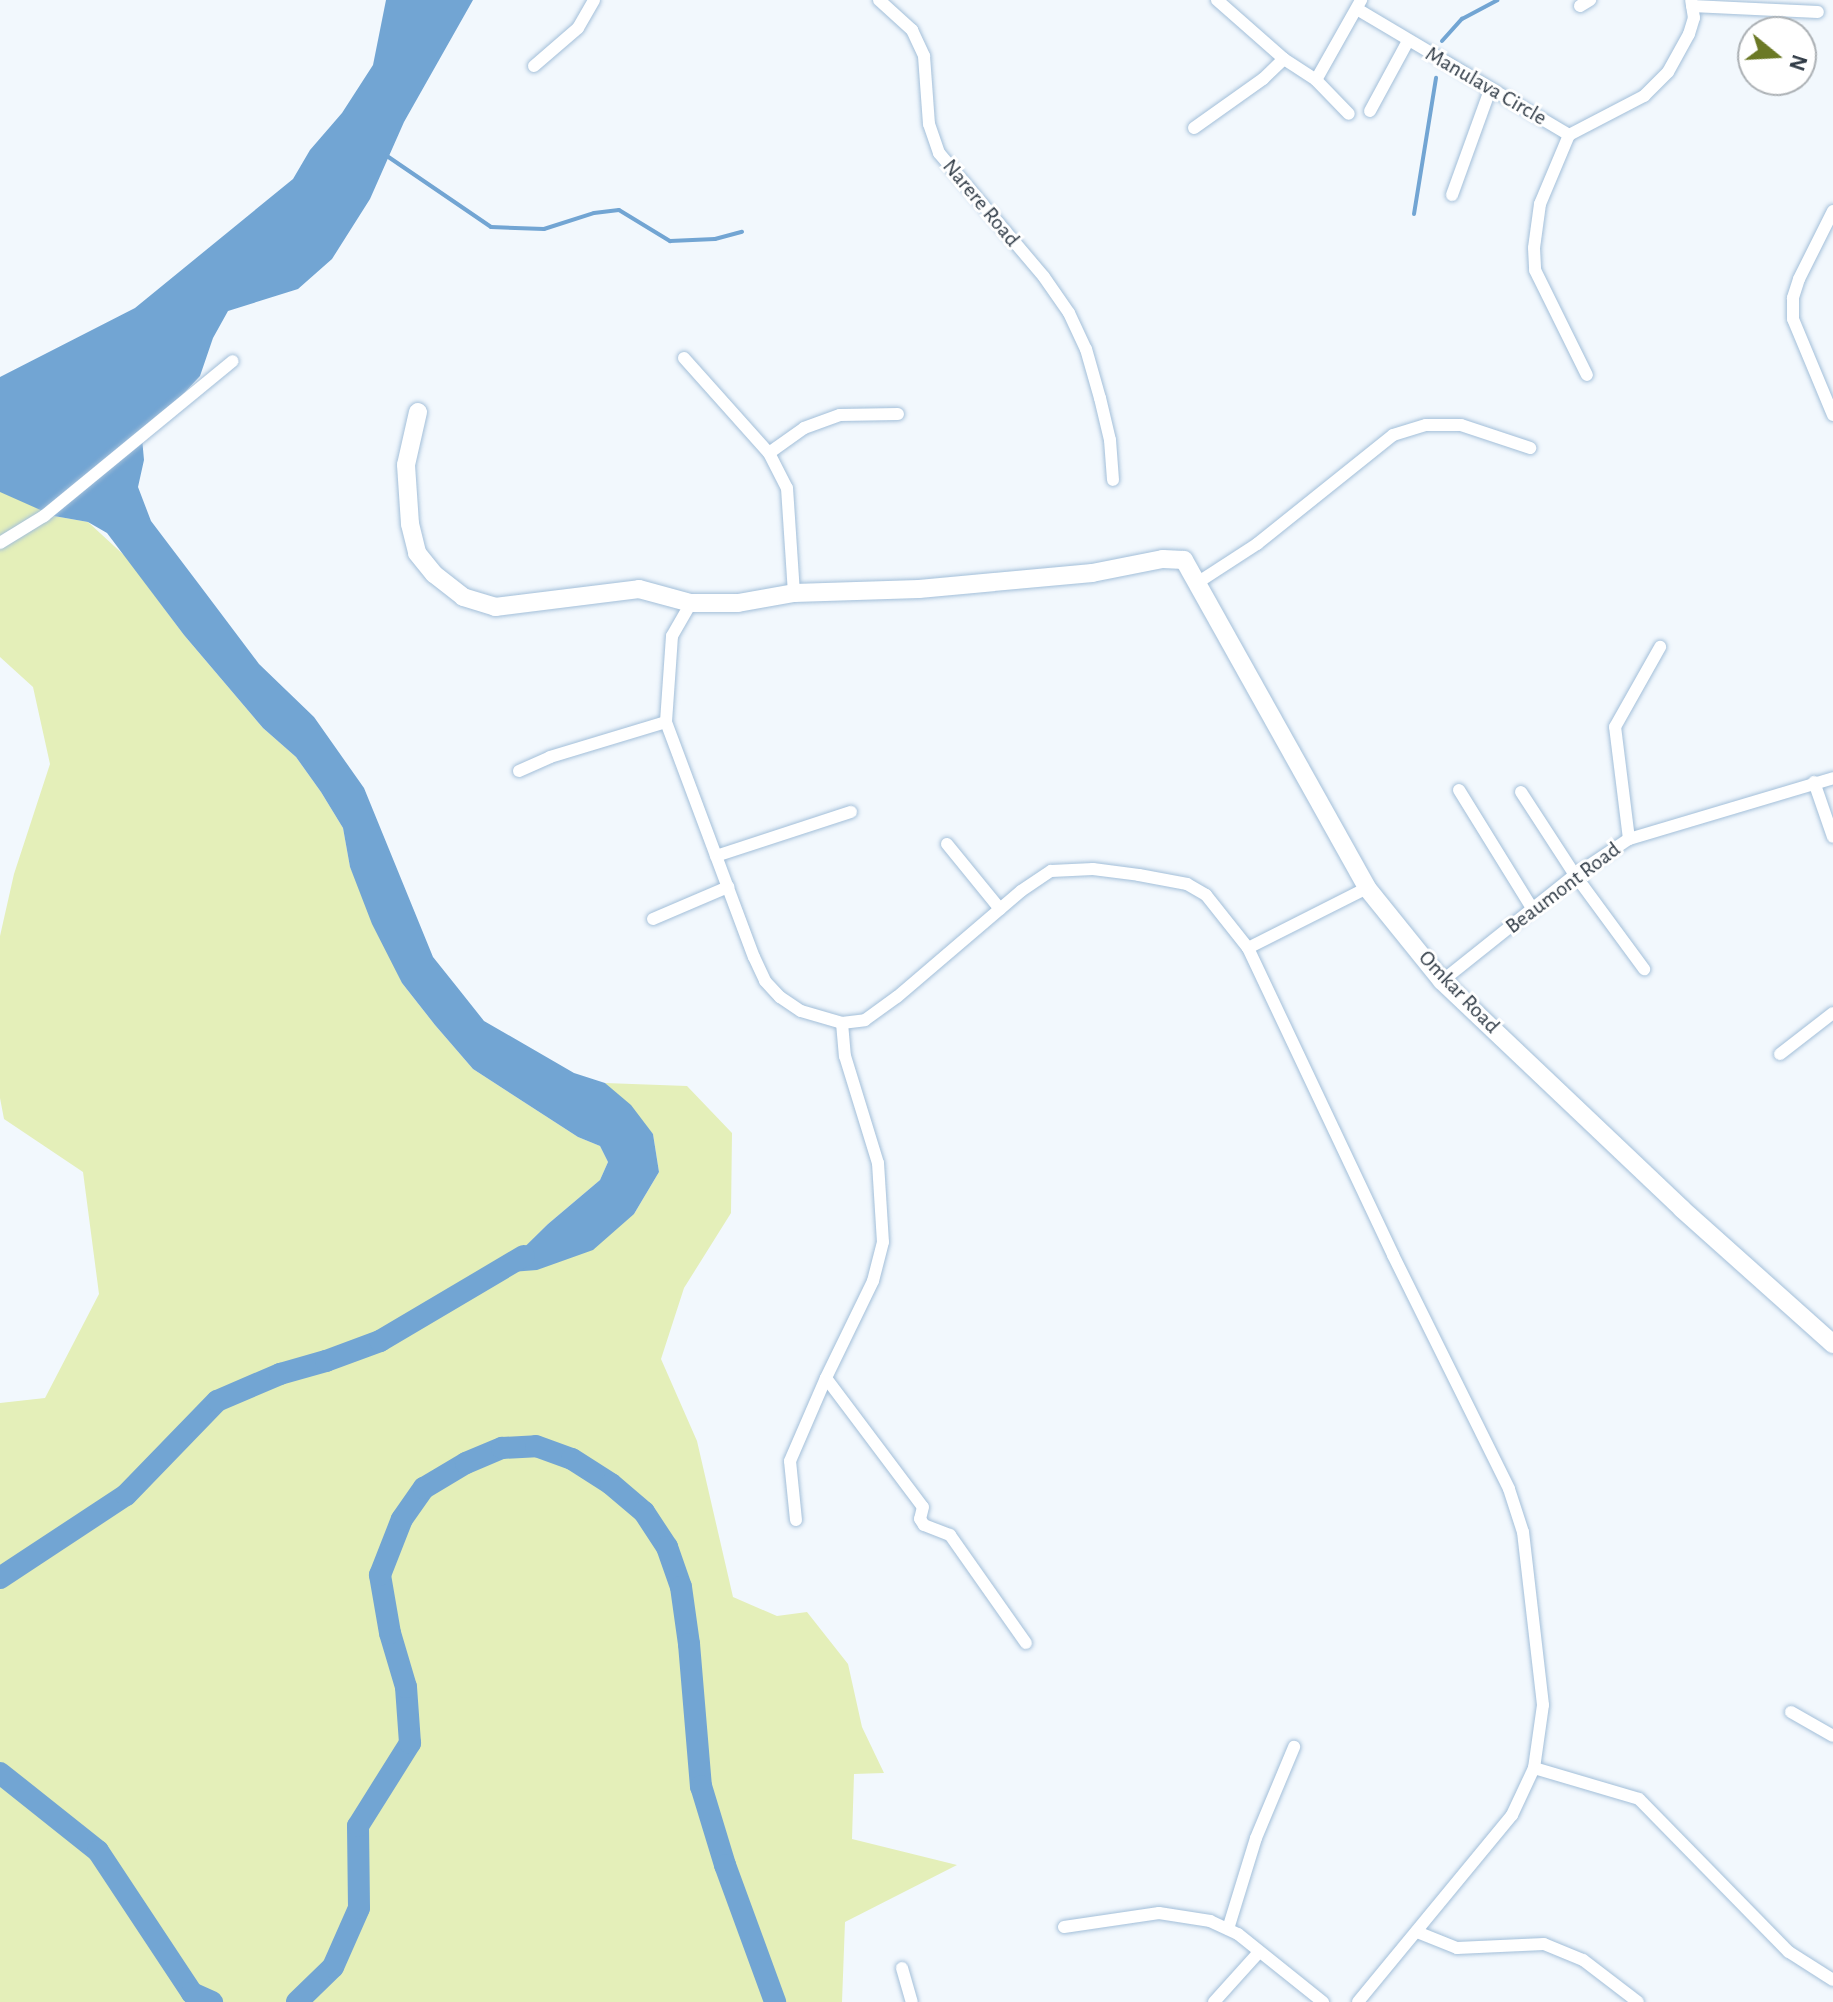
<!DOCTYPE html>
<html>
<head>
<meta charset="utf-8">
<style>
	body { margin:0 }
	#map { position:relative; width:1833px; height:2002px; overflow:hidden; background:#f2f8fd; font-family:"Alegreya Sans",sans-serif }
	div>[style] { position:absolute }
	.green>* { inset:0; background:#e4efb9 }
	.water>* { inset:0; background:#72a5d3 }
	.stream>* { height:4px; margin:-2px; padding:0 2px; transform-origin:2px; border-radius:2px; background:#72a5d3 }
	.river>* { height:22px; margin:-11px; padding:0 11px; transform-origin:11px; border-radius:11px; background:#72a5d3 }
	.roads { filter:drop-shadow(0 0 2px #a3bfd9) drop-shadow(0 0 2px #a3bfd9) }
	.street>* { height:12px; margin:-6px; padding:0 6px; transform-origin:6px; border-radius:6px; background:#fff }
	.secondary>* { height:18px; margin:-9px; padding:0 9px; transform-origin:9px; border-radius:9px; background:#fff }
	span { translate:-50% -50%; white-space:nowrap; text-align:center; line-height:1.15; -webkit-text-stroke:6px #fff; paint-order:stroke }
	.street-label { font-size:22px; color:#303b46 }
	.north { position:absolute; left:1737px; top:16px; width:80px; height:80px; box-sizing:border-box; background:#fff; border:2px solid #acb1b5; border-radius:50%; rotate:108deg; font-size:22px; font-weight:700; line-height:32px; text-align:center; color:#303b46 }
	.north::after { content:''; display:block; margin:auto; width:28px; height:36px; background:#6b7925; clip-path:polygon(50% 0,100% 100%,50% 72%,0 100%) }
</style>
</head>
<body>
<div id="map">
	<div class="green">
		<i style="clip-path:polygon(4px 491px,54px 516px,88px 522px,126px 557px,184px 635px,263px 728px,296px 757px,321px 792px,343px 828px,350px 867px,402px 983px,435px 1025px,473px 1069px,578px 1137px,600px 1146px,608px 1162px,600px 1180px,548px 1224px,499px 1273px,634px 1214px,659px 1172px,653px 1134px,605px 1083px,687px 1086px,732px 1133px,731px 1213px,684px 1288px,661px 1359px,697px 1441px,733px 1597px,777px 1616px,807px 1612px,848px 1664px,862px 1727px,884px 1773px,854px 1774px,852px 1839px,957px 1865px,845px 1922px,842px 2002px,0 2002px,0 1403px,45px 1398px,99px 1294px,83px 1172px,4px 1119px,0 1098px,0 936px,14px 874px,50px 764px,33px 687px,0 657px,0 492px)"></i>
	</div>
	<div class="water">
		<i style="clip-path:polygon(386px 0,473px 0,404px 122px,370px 199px,332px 259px,298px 289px,228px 311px,213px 338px,200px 376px,142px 438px,144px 460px,138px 487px,151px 521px,198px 583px,259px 664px,314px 717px,364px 788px,433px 957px,457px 987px,484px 1021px,574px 1073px,605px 1083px,631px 1105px,653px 1134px,659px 1172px,634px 1214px,593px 1250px,537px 1270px,498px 1273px,548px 1224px,600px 1180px,608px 1162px,600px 1146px,578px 1137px,473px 1069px,435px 1025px,402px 983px,372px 924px,350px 867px,343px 828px,321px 792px,296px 757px,263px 728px,184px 635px,107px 533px,88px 522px,54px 516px,0 492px,0 377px,135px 308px,293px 179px,310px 150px,342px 113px,373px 65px)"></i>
	</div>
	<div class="stream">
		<i style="left:1442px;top:41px;width:30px;rotate:-48deg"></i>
		<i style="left:1462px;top:19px;width:40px;rotate:-28deg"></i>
		<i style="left:387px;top:156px;width:126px;rotate:34.3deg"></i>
		<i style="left:491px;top:227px;width:53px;rotate:2.2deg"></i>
		<i style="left:544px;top:229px;width:52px;rotate:-17.7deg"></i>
		<i style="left:594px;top:213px;width:25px;rotate:-7deg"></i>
		<i style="left:619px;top:210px;width:60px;rotate:31.3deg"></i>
		<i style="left:670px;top:241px;width:45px;rotate:-2.5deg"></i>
		<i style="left:715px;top:239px;width:28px;rotate:-15deg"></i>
		<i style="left:1414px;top:214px;width:138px;rotate:-80.8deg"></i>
	</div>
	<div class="river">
		<i style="left:0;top:1578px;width:151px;rotate:-33.4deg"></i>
		<i style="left:126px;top:1495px;width:131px;rotate:-45.9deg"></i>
		<i style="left:217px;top:1401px;width:69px;rotate:-23.2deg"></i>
		<i style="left:280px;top:1374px;width:48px;rotate:-15.8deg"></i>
		<i style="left:326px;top:1361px;width:58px;rotate:-20.3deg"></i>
		<i style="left:380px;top:1341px;width:167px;rotate:-30.6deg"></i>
		<i style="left:0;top:1773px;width:125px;rotate:38.5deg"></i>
		<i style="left:98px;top:1851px;width:170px;rotate:56.5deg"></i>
		<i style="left:192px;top:1993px;width:22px;rotate:24deg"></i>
		<i style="left:297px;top:2002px;width:50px;rotate:-44.2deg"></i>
		<i style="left:333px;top:1967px;width:64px;rotate:-66.2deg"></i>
		<i style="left:359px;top:1908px;width:82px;rotate:-90.7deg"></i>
		<i style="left:358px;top:1826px;width:98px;rotate:-57.9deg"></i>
		<i style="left:410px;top:1743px;width:56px;rotate:-94.1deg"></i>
		<i style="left:406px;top:1687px;width:56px;rotate:-106.5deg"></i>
		<i style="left:390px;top:1633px;width:59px;rotate:-99.8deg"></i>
		<i style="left:380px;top:1575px;width:60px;rotate:-68.6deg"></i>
		<i style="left:402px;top:1519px;width:38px;rotate:-55deg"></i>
		<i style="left:424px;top:1488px;width:49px;rotate:-30.8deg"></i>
		<i style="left:466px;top:1463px;width:39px;rotate:-23deg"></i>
		<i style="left:502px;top:1448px;width:34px;rotate:-3deg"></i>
		<i style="left:536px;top:1446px;width:38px;rotate:20deg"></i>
		<i style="left:572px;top:1459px;width:46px;rotate:32.7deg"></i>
		<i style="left:611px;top:1484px;width:43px;rotate:40.3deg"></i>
		<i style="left:644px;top:1512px;width:42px;rotate:56.7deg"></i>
		<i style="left:667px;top:1547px;width:42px;rotate:70.7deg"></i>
		<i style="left:681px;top:1587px;width:58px;rotate:82deg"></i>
		<i style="left:689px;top:1644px;width:143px;rotate:85.2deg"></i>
		<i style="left:701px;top:1786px;width:83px;rotate:73.1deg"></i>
		<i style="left:725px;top:1865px;width:146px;rotate:69.9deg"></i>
	</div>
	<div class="roads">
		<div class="street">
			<i style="left:879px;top:0;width:45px;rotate:42.3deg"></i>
			<i style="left:912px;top:30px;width:29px;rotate:65deg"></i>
			<i style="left:924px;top:56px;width:68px;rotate:85.8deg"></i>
			<i style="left:929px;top:124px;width:31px;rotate:71deg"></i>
			<i style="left:939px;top:153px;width:162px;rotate:49.7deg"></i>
			<i style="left:1044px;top:277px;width:44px;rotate:55.2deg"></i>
			<i style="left:1069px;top:313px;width:40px;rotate:65deg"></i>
			<i style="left:1086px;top:349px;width:51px;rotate:74.1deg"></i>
			<i style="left:1100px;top:398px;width:43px;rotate:76.6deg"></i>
			<i style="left:1110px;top:440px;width:40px;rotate:85.7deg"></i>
			<i style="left:1217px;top:0;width:89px;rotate:41.4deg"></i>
			<i style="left:1284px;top:59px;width:38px;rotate:33deg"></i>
			<i style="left:1316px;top:80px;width:47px;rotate:45.9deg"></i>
			<i style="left:1580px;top:6px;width:12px;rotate:-31deg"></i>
			<i style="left:1692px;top:6px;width:126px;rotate:2.7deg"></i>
			<i style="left:1357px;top:9px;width:247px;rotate:30.7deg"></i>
			<i style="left:1569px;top:135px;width:85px;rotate:-27.5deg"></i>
			<i style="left:1644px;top:96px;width:34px;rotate:-45deg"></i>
			<i style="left:1668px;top:72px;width:43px;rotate:-61.1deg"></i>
			<i style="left:1689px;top:34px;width:17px;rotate:-73deg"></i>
			<i style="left:1694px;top:18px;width:18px;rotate:-99deg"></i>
			<i style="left:534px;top:66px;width:58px;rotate:-40.8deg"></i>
			<i style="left:578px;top:28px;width:32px;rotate:-60deg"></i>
			<i style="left:1316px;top:80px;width:92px;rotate:-60.6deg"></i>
			<i style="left:1370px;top:111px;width:80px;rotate:-61.5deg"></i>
			<i style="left:1194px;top:128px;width:85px;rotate:-35.4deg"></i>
			<i style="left:1263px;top:79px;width:29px;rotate:-44deg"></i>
			<i style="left:1569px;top:135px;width:75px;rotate:112.8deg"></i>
			<i style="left:1540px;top:204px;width:44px;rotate:97.8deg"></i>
			<i style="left:1534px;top:248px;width:22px;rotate:87deg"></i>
			<i style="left:1535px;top:270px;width:117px;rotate:63.7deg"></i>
			<i style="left:1452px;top:195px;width:112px;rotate:-70.1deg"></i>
			<i style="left:1833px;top:211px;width:76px;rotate:116.6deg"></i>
			<i style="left:1799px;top:279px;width:20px;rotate:108deg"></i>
			<i style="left:1793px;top:298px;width:21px;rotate:90deg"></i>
			<i style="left:1793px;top:319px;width:104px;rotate:67.4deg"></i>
			<i style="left:684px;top:358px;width:127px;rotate:48.2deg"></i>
			<i style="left:769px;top:453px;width:39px;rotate:63deg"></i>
			<i style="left:787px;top:488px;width:105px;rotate:86.2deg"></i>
			<i style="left:769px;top:453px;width:43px;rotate:-35.5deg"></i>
			<i style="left:804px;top:428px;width:38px;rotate:-20deg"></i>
			<i style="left:840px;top:415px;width:58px;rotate:-1deg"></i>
			<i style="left:0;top:543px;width:52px;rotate:-31.5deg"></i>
			<i style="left:44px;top:516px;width:244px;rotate:-39.4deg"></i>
			<i style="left:1197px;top:583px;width:72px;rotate:-33deg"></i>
			<i style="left:1257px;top:544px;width:174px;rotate:-38.7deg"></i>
			<i style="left:1393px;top:435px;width:34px;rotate:-17deg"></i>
			<i style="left:1426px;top:425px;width:35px"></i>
			<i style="left:1461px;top:425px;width:73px;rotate:18.4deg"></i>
			<i style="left:691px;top:603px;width:38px;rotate:120deg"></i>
			<i style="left:672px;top:636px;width:86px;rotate:94deg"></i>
			<i style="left:666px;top:722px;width:251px;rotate:69.5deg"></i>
			<i style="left:754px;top:957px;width:26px;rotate:65deg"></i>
			<i style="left:765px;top:981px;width:22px;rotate:47deg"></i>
			<i style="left:780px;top:997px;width:25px;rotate:34deg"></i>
			<i style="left:801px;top:1011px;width:43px;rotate:16.3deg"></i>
			<i style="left:842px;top:1023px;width:23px;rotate:-7deg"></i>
			<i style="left:865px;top:1020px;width:39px;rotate:-36deg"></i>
			<i style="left:897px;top:997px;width:163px;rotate:-40.5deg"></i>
			<i style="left:1021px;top:891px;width:36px;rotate:-34deg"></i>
			<i style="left:1051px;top:871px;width:42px;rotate:-2.7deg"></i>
			<i style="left:1093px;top:869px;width:46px;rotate:7.4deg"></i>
			<i style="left:1139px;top:875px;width:49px;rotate:10.6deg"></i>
			<i style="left:1187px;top:884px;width:22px;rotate:30deg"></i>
			<i style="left:1206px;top:895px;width:68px;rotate:51.6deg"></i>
			<i style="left:1248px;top:948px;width:340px;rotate:64.7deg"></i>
			<i style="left:1393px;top:1255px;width:261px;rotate:63.6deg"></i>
			<i style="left:1509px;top:1489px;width:45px;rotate:72deg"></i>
			<i style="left:1523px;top:1532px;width:174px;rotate:83.4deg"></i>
			<i style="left:1543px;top:1705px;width:64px;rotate:98.1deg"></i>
			<i style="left:1534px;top:1768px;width:52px;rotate:115.1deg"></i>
			<i style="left:1512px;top:1815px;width:242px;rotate:129.5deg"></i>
			<i style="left:519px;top:771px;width:34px;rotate:-24deg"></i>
			<i style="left:550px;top:757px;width:121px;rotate:-16.8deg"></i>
			<i style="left:1814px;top:782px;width:58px;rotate:70.9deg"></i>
			<i style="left:1459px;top:790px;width:141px;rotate:58.3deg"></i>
			<i style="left:1521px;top:792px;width:99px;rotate:57deg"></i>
			<i style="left:1575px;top:875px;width:117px;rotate:53.7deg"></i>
			<i style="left:1629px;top:839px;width:113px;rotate:-97.1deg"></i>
			<i style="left:1615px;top:727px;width:92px;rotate:-60.6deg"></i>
			<i style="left:947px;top:844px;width:84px;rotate:50.8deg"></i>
			<i style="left:716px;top:856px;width:142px;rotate:-18.1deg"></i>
			<i style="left:653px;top:919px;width:82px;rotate:-23.1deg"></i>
			<i style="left:1248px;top:948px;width:133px;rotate:-26.8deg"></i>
			<i style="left:1442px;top:981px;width:170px;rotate:-38.6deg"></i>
			<i style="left:1575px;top:875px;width:65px;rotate:-33.7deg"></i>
			<i style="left:1629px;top:839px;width:213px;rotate:-16.6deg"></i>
			<i style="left:842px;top:1023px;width:33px;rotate:85deg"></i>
			<i style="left:845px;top:1056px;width:112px;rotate:72.9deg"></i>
			<i style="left:878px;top:1163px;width:79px;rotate:86.4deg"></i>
			<i style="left:883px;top:1242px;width:40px;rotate:104.4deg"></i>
			<i style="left:873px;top:1281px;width:108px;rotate:115.9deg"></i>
			<i style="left:826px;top:1378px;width:161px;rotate:53.1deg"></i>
			<i style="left:923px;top:1507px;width:12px;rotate:104deg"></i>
			<i style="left:920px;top:1519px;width:7px;rotate:56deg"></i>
			<i style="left:924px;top:1525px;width:28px;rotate:21deg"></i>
			<i style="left:950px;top:1535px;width:132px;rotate:54.9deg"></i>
			<i style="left:1780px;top:1054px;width:67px;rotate:-37.7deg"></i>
			<i style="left:796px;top:1520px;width:59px;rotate:-95.8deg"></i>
			<i style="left:790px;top:1461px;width:90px;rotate:-66.6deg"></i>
			<i style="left:1791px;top:1712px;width:48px;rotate:29.7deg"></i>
			<i style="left:1534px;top:1768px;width:109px;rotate:16.4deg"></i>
			<i style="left:1639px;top:1799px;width:214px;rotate:45.6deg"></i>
			<i style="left:1789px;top:1952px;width:52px;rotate:32.5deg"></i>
			<i style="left:1064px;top:1927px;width:96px;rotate:-8.4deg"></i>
			<i style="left:1159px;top:1913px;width:52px;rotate:8.9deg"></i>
			<i style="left:1210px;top:1921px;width:31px;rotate:25deg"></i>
			<i style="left:1238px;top:1934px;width:109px;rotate:38.7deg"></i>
			<i style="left:1228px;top:1929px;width:95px;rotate:-72.9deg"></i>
			<i style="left:1256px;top:1838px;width:99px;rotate:-67.3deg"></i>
			<i style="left:1417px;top:1932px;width:43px;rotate:21.8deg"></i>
			<i style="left:1457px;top:1948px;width:87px;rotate:-2.6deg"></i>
			<i style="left:1544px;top:1944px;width:42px;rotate:22.3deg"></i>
			<i style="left:1583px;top:1960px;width:69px;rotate:37.4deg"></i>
			<i style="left:902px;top:1968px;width:35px;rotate:74deg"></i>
			<i style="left:1214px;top:2002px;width:67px;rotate:-48deg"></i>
		</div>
		<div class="secondary">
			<i style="left:418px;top:412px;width:54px;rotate:102.8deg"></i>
			<i style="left:406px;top:465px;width:59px;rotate:86.1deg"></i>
			<i style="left:410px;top:524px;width:30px;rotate:76deg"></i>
			<i style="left:417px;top:553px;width:27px;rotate:51deg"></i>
			<i style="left:434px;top:574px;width:37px;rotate:38deg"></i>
			<i style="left:463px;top:597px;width:34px;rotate:17deg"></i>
			<i style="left:495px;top:607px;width:145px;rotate:-7.1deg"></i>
			<i style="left:639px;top:589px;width:54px;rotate:15.1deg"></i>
			<i style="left:691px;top:603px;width:47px"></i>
			<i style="left:738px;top:603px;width:57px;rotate:-10.1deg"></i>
			<i style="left:794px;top:593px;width:125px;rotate:-1.8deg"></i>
			<i style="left:919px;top:589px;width:174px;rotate:-5.3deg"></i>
			<i style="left:1092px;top:573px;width:72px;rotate:-11.2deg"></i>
			<i style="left:1163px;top:559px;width:21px;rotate:3deg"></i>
			<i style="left:1184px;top:560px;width:376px;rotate:60.8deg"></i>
			<i style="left:1367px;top:888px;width:119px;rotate:51.1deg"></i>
			<i style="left:1442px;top:981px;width:331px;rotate:43.5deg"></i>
			<i style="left:1682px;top:1209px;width:203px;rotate:41.8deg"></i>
		</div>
	</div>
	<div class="street-label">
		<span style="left:1486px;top:86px;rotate:30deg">Manulava Circle</span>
		<span style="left:981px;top:203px;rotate:50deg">Narere Road</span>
		<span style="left:1563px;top:888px;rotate:-37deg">Beaumont Road</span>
		<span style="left:1459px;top:992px;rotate:46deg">Omkar Road</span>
	</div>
	<div class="north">N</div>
</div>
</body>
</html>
